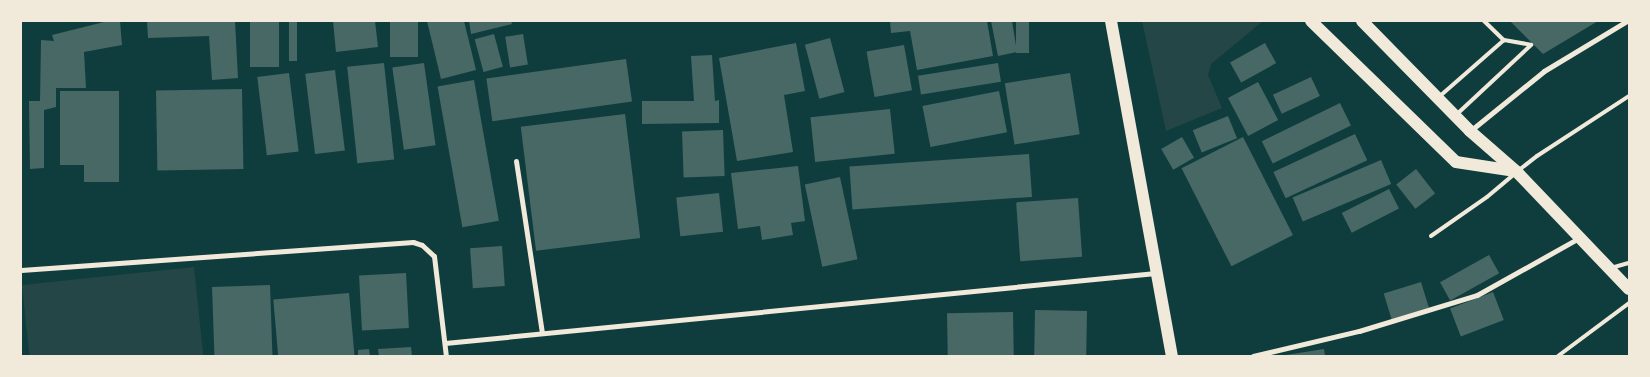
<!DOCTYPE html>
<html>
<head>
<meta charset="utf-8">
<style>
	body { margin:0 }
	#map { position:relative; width:1650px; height:377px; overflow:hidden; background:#0f3d3e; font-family:Manrope,sans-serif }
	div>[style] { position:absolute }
	.green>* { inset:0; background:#244646; transform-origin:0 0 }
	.building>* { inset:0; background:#486865; transform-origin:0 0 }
	.service>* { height:4px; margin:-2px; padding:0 2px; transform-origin:2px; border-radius:2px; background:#f1e9da }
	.minor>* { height:5px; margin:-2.5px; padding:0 2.5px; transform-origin:2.5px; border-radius:2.5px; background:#f1e9da }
	.primary>* { height:12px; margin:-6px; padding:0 6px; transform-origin:6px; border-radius:6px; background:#f1e9da }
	span { translate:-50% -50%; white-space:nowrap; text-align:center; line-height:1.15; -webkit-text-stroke:4px #f1e9da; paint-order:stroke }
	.frame { position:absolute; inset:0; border:22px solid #f1e9da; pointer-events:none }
</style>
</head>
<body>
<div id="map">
	<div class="green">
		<i style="clip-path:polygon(1142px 21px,1263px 21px,1211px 64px,1208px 75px,1222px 108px,1166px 131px)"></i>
		<i style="left:194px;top:267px;width:90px;height:173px;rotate:84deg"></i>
	</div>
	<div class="building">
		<i style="clip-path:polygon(108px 21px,120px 21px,122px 45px,84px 52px,86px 88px,56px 88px,56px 107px,44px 110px,44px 168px,30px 169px,29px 101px,40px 101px,41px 40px,54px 41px,52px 35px)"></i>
		<i style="clip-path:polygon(147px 21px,235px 21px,238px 78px,212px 80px,209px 36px,148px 38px)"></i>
		<i style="left:250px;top:21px;width:29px;height:46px"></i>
		<i style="left:289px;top:21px;width:8px;height:40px"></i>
		<i style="clip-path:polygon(333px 21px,375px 21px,378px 47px,336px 52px)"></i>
		<i style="left:390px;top:21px;width:28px;height:36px"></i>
		<i style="clip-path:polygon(427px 21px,464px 21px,476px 70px,441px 79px)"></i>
		<i style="clip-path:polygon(469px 21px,511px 21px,512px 24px,471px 34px)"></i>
		<i style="clip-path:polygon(890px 21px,987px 21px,993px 56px,917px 70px,910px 31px,891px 33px)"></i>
		<i style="clip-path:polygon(991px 21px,1012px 21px,1017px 52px,998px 56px)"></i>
		<i style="left:1016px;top:21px;width:13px;height:32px"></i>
		<i style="clip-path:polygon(1510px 21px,1598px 21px,1543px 54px)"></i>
		<i style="left:494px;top:34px;width:34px;height:20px;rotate:75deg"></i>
		<i style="left:523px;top:34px;width:31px;height:18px;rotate:81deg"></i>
		<i style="left:830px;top:38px;width:56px;height:26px;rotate:75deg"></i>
		<i style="clip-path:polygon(796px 43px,805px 91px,784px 95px,793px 152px,737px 161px,719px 58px)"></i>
		<i style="left:1265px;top:43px;width:23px;height:40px;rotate:61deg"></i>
		<i style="left:904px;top:45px;width:46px;height:38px;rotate:80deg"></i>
		<i style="clip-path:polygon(712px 55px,715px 101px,719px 100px,719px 123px,642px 124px,642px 101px,694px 101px,691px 56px)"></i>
		<i style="left:626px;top:59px;width:43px;height:141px;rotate:82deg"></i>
		<i style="left:384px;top:63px;width:97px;height:37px;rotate:84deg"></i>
		<i style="left:424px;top:63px;width:83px;height:32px;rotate:82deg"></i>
		<i style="left:998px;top:63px;width:19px;height:81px;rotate:81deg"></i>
		<i style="left:335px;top:70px;width:81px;height:30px;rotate:83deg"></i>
		<i style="left:289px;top:73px;width:79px;height:32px;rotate:83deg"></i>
		<i style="left:1070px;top:73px;width:62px;height:66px;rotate:81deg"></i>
		<i style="left:1311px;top:77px;width:21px;height:42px;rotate:65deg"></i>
		<i style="left:474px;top:80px;width:143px;height:37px;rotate:80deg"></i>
		<i style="left:1258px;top:82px;width:43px;height:34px;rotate:62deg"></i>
		<i style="left:242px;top:89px;width:80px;height:86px;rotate:89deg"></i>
		<i style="clip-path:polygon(60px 91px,119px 91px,119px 182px,84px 182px,84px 165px,60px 165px)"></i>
		<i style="left:999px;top:91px;width:42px;height:78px;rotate:79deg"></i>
		<i style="left:1340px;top:103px;width:25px;height:87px;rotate:64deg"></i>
		<i style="left:890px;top:109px;width:45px;height:80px;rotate:84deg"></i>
		<i style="left:625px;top:114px;width:125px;height:105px;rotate:83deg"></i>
		<i style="left:1228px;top:116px;width:24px;height:38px;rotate:68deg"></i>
		<i style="left:723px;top:130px;width:46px;height:41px;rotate:88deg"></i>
		<i style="left:1355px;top:134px;width:29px;height:90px;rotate:65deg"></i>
		<i style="left:1182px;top:137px;width:24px;height:24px;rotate:60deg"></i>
		<i style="left:1243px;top:137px;width:110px;height:69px;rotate:63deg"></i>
		<i style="left:1029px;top:154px;width:43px;height:180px;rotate:86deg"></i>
		<i style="left:1381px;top:160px;width:26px;height:96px;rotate:67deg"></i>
		<i style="clip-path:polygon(798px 166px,805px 221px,791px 223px,793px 235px,762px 240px,760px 226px,738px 229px,731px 173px)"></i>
		<i style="left:1416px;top:169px;width:31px;height:25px;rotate:52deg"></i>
		<i style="left:840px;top:177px;width:84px;height:36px;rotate:78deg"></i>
		<i style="left:1389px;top:189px;width:22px;height:53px;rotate:63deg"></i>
		<i style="left:719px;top:193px;width:39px;height:43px;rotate:84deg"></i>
		<i style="left:1078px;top:198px;width:59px;height:62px;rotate:86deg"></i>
		<i style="left:502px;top:246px;width:40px;height:32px;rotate:86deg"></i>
		<i style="left:1489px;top:255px;width:21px;height:56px;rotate:61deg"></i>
		<i style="left:406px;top:273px;width:55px;height:47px;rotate:87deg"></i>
		<i style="left:1421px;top:282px;width:27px;height:39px;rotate:73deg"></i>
		<i style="left:270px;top:285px;width:71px;height:58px;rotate:88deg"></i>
		<i style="left:1493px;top:292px;width:30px;height:46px;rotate:69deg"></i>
		<i style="left:349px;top:293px;width:63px;height:76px;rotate:85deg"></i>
		<i style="left:1035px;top:310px;width:52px;height:46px;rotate:1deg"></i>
		<i style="left:1013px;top:312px;width:44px;height:66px;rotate:89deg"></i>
		<i style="clip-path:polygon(411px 347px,412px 356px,379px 356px,378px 349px)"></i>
		<i style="clip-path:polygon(369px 349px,370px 356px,358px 356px,358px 350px)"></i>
		<i style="clip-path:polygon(1324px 349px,1325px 356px,1286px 356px,1286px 355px)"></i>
	</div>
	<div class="service">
		<i style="left:1484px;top:21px;width:28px;rotate:44deg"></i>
		<i style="left:1504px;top:40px;width:27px;rotate:10deg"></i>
		<i style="left:1440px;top:96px;width:85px;rotate:-41.2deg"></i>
		<i style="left:1456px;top:115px;width:103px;rotate:-43deg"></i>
		<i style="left:1519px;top:170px;width:23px;rotate:-38deg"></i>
		<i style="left:1537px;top:156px;width:110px;rotate:-33.1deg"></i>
		<i style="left:1431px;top:236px;width:68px;rotate:-34.9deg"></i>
		<i style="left:1487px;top:197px;width:34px;rotate:-40deg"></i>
		<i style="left:1611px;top:268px;width:19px;rotate:-16deg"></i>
		<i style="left:1558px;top:356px;width:89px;rotate:-36.7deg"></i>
	</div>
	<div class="minor">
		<i style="left:1470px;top:131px;width:95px;rotate:-39deg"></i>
		<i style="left:1544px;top:71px;width:97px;rotate:-31.1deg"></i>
		<i style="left:516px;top:161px;width:174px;rotate:81.4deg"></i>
		<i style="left:21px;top:270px;width:393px;rotate:-4.1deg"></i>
		<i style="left:413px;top:242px;width:9px;rotate:18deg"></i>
		<i style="left:422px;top:245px;width:16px;rotate:43deg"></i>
		<i style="left:434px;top:256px;width:101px;rotate:83.2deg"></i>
		<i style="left:445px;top:343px;width:714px;rotate:-5.62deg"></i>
		<i style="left:1253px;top:356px;width:109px;rotate:-13.3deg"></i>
		<i style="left:1359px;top:331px;width:123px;rotate:-17deg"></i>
		<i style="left:1477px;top:295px;width:117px;rotate:-29.2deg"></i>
	</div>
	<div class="primary">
		<i style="left:1111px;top:21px;width:341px;rotate:79.7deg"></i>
		<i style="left:1311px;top:21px;width:202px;rotate:44.2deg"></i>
		<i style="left:1456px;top:162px;width:60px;rotate:8.7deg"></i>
		<i style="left:1362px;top:21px;width:154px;rotate:45.5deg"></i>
		<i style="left:1470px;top:131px;width:62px;rotate:41.1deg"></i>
		<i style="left:1517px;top:172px;width:162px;rotate:46.3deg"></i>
	</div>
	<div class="frame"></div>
</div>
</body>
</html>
